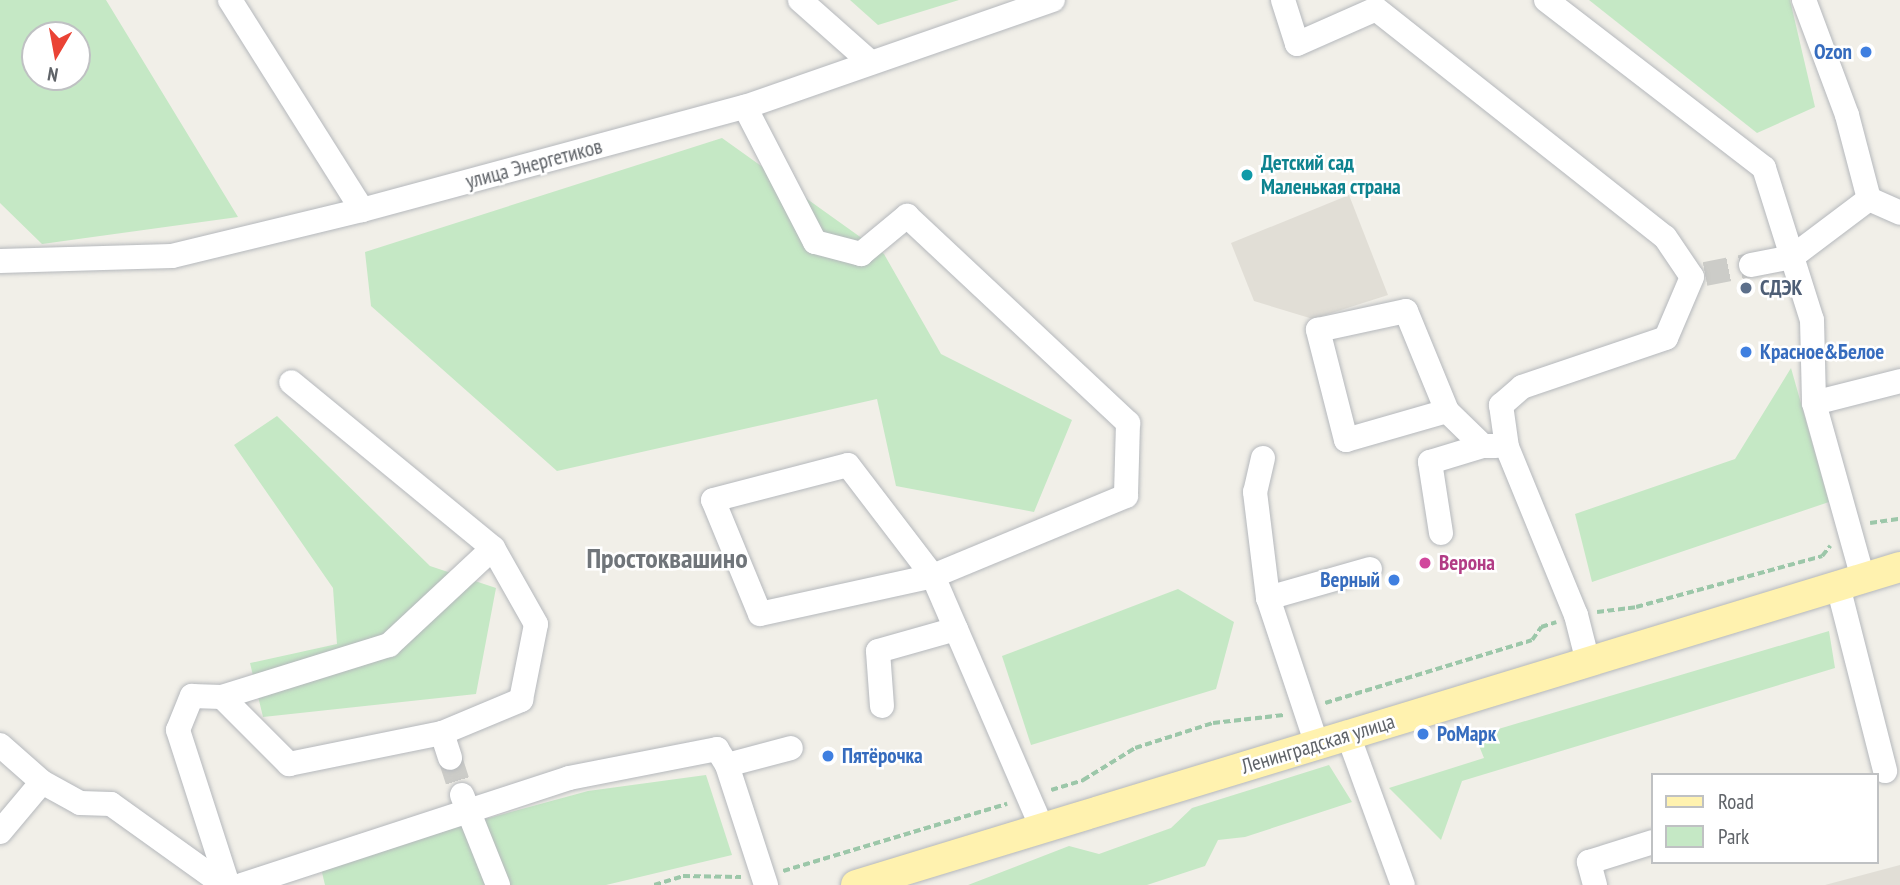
<!DOCTYPE html>
<html>
<head>
<meta charset="utf-8">
<style>
	body { margin:0 }
	#map { position:relative; width:1900px; height:885px; overflow:hidden; background:#f1efe8; font-family:"PT Sans Narrow",sans-serif }
	div>[style] { position:absolute }
	.education>* { inset:0; background:#e1ded6 }
	.green>* { inset:0; background:#c5e8c5 }
	.minor-tunnel>* { height:24px; margin-top:-12px; transform-origin:0; background:repeating-linear-gradient(90deg,#ccccc8 0 24px,transparent 0 36px) }
	.path>* { height:3.5px; margin-top:-1.75px; transform-origin:0; background:repeating-linear-gradient(90deg,#9cc7a9 0 7px,transparent 0 10.5px) }
	.roads { filter:drop-shadow(0 0 2px #b5b8bc) drop-shadow(0 0 2px #b5b8bc) }
	.minor>* { height:24px; margin:-12px; padding:0 12px; transform-origin:12px; border-radius:12px; background:#fff }
	.major>* { height:30px; margin:-15px; padding:0 15px; transform-origin:15px; border-radius:15px; background:#fff2af }
	.dots>* { width:19px; height:19px; translate:-50% -50%; box-sizing:border-box; border:4px solid #fff; border-radius:50% }
	span { translate:-50% -50%; white-space:nowrap; text-align:center; line-height:1.15; -webkit-text-stroke:5px #fff; paint-order:stroke }
	.shop-label { font-size:21px; color:#366cbe; font-weight:700 }
	.right { translate:-100% -50%; text-align:right }
	.left { translate:0 -50%; text-align:left }
	.culture-label { font-size:21px; color:#0d838f; font-weight:700 }
	.street-label { font-size:21px; color:#5f6368 }
	.service-label { font-size:21px; color:#4e5e75; font-weight:700 }
	.hotel-label { font-size:21px; color:#b23c85; font-weight:700 }
	.district-label { font-size:28px; color:#70757a; font-weight:700 }
	.legend { position:absolute; left:1651px; top:773px; width:228px; height:91px; box-sizing:border-box; background:#fff; border:2px solid #bfc1c3; margin:0; padding:9px 12px; list-style:none; font-size:21px; color:#5f6368 }
	.legend li { display:flex; align-items:center; gap:14px; height:35px }
	.legend b { width:35px; border:2px solid #bfc1c3 }
	.north { position:absolute; left:21px; top:21px; width:70px; height:70px; box-sizing:border-box; background:#fff; border:2px solid #bfc1c3; border-radius:50%; rotate:190deg; font-size:19px; font-weight:700; line-height:28px; text-align:center; color:#5f6368 }
	.north::after { content:''; display:block; margin:auto; width:24px; height:32px; background:#ea4335; clip-path:polygon(50% 0,100% 100%,50% 72%,0 100%) }
</style>
</head>
<body>
<div id="map">
	<div class="education">
		<i style="clip-path:polygon(1349px 195px,1388px 295px,1313px 319px,1254px 301px,1231px 243px)"></i>
		<i style="clip-path:polygon(1900px 865px,1900px 885px,1825px 885px)"></i>
	</div>
	<div class="green">
		<i style="clip-path:polygon(evenodd,0 0,106px 0,238px 217px,42px 244px,0 203px,0 0,35px 35px,77px 35px,77px 77px,35px 77px,35px 35px)"></i>
		<i style="clip-path:polygon(850px 0,959px 0,878px 25px)"></i>
		<i style="clip-path:polygon(1589px 0,1790px 0,1815px 107px,1757px 133px)"></i>
		<i style="clip-path:polygon(722px 138px,884px 254px,941px 354px,1072px 420px,1034px 512px,896px 486px,877px 399px,557px 471px,371px 306px,365px 252px)"></i>
		<i style="clip-path:polygon(1791px 368px,1829px 502px,1592px 582px,1575px 514px,1735px 459px)"></i>
		<i style="clip-path:polygon(277px 416px,430px 566px,496px 588px,476px 694px,263px 717px,250px 663px,337px 644px,333px 588px,234px 445px)"></i>
		<i style="clip-path:polygon(1178px 589px,1234px 622px,1216px 689px,1031px 745px,1002px 656px)"></i>
		<i style="clip-path:polygon(1829px 631px,1835px 668px,1462px 781px,1441px 840px,1389px 788px,1484px 758px,1475px 736px)"></i>
		<i style="clip-path:polygon(1329px 765px,1352px 802px,1245px 837px,1218px 840px,1205px 866px,1147px 885px,968px 885px,1069px 846px,1099px 854px,1171px 828px,1192px 808px)"></i>
		<i style="clip-path:polygon(706px 775px,732px 855px,606px 885px,325px 885px,320px 864px,588px 791px)"></i>
	</div>
	<div class="minor-tunnel">
		<i style="left:1705px;top:274px;width:47px;rotate:-11.1deg"></i>
		<i style="left:450px;top:758px;width:39px;rotate:72deg"></i>
	</div>
	<div class="path">
		<i style="left:1870px;top:523px;width:30px;rotate:-8deg"></i>
		<i style="left:1597px;top:612px;width:39px;rotate:-7deg"></i>
		<i style="left:1636px;top:607px;width:193px;rotate:-15.3deg"></i>
		<i style="left:1822px;top:556px;width:13px;rotate:-51deg"></i>
		<i style="left:1325px;top:703px;width:216px;rotate:-16.9deg"></i>
		<i style="left:1532px;top:640px;width:16px;rotate:-55deg"></i>
		<i style="left:1541px;top:627px;width:16px;rotate:-18deg"></i>
		<i style="left:1051px;top:790px;width:34px;rotate:-17deg"></i>
		<i style="left:1083px;top:780px;width:61px;rotate:-31.6deg"></i>
		<i style="left:1135px;top:748px;width:82px;rotate:-17.8deg"></i>
		<i style="left:1213px;top:723px;width:71px;rotate:-6.4deg"></i>
		<i style="left:783px;top:871px;width:234px;rotate:-16.7deg"></i>
		<i style="left:654px;top:885px;width:30px;rotate:-17deg"></i>
		<i style="left:683px;top:876px;width:58px;rotate:1deg"></i>
	</div>
	<div class="roads">
		<div class="minor">
			<i style="left:230px;top:0;width:248px;rotate:57.8deg"></i>
			<i style="left:800px;top:0;width:92px;rotate:41.5deg"></i>
			<i style="left:1283px;top:0;width:46px;rotate:72.3deg"></i>
			<i style="left:1297px;top:44px;width:86px;rotate:-23.9deg"></i>
			<i style="left:1376px;top:9px;width:368px;rotate:38.3deg"></i>
			<i style="left:1665px;top:237px;width:48px;rotate:56deg"></i>
			<i style="left:1692px;top:277px;width:66px;rotate:113.1deg"></i>
			<i style="left:1666px;top:338px;width:152px;rotate:161.2deg"></i>
			<i style="left:1522px;top:387px;width:28px;rotate:139deg"></i>
			<i style="left:1501px;top:405px;width:42px;rotate:81.9deg"></i>
			<i style="left:1507px;top:447px;width:182px;rotate:67.7deg"></i>
			<i style="left:1576px;top:615px;width:49px;rotate:75.7deg"></i>
			<i style="left:1546px;top:0;width:275px;rotate:37.6deg"></i>
			<i style="left:1764px;top:168px;width:159px;rotate:72.5deg"></i>
			<i style="left:1812px;top:320px;width:83px;rotate:88.6deg"></i>
			<i style="left:1814px;top:403px;width:182px;rotate:74.4deg"></i>
			<i style="left:745px;top:107px;width:152px;rotate:62.6deg"></i>
			<i style="left:815px;top:242px;width:48px;rotate:14.6deg"></i>
			<i style="left:861px;top:254px;width:60px;rotate:-39.6deg"></i>
			<i style="left:907px;top:216px;width:303px;rotate:43.1deg"></i>
			<i style="left:1128px;top:423px;width:73px;rotate:91.6deg"></i>
			<i style="left:1126px;top:496px;width:209px;rotate:157.5deg"></i>
			<i style="left:933px;top:576px;width:177px;rotate:167.6deg"></i>
			<i style="left:760px;top:614px;width:123px;rotate:-112.4deg"></i>
			<i style="left:713px;top:500px;width:139px;rotate:-14.5deg"></i>
			<i style="left:848px;top:465px;width:140px;rotate:52.6deg"></i>
			<i style="left:933px;top:576px;width:275px;rotate:66.6deg"></i>
			<i style="left:1869px;top:199px;width:34px;rotate:24deg"></i>
			<i style="left:0;top:261px;width:172px;rotate:-1.7deg"></i>
			<i style="left:172px;top:256px;width:195px;rotate:-13.6deg"></i>
			<i style="left:362px;top:210px;width:397px;rotate:-15.1deg"></i>
			<i style="left:745px;top:107px;width:326px;rotate:-19.2deg"></i>
			<i style="left:1751px;top:265px;width:42px;rotate:-11deg"></i>
			<i style="left:1792px;top:257px;width:96px;rotate:-37deg"></i>
			<i style="left:1869px;top:199px;width:87px;rotate:-104.7deg"></i>
			<i style="left:1847px;top:115px;width:123px;rotate:-110.5deg"></i>
			<i style="left:1814px;top:403px;width:89px;rotate:-14.3deg"></i>
			<i style="left:1447px;top:411px;width:105px;rotate:164deg"></i>
			<i style="left:1346px;top:440px;width:114px;rotate:-104.3deg"></i>
			<i style="left:1318px;top:330px;width:90px;rotate:-12.2deg"></i>
			<i style="left:1406px;top:311px;width:108px;rotate:67.7deg"></i>
			<i style="left:1447px;top:411px;width:50px;rotate:44.2deg"></i>
			<i style="left:1263px;top:458px;width:35px;rotate:103deg"></i>
			<i style="left:1255px;top:492px;width:107px;rotate:83deg"></i>
			<i style="left:1441px;top:533px;width:72px;rotate:-98.8deg"></i>
			<i style="left:1430px;top:462px;width:55px;rotate:-16.8deg"></i>
			<i style="left:1483px;top:446px;width:13px"></i>
			<i style="left:1838px;top:586px;width:191px;rotate:75.7deg"></i>
			<i style="left:222px;top:697px;width:95px;rotate:45deg"></i>
			<i style="left:289px;top:764px;width:156px;rotate:-11.5deg"></i>
			<i style="left:442px;top:733px;width:86px;rotate:-22.7deg"></i>
			<i style="left:521px;top:700px;width:77px;rotate:-78.8deg"></i>
			<i style="left:536px;top:624px;width:87px;rotate:-119.5deg"></i>
			<i style="left:493px;top:548px;width:261px;rotate:-140.6deg"></i>
			<i style="left:882px;top:706px;width:55px;rotate:-94.2deg"></i>
			<i style="left:878px;top:651px;width:81px;rotate:-15.8deg"></i>
			<i style="left:442px;top:733px;width:26px;rotate:72deg"></i>
			<i style="left:1348px;top:735px;width:160px;rotate:69.9deg"></i>
			<i style="left:0;top:745px;width:56px;rotate:41.4deg"></i>
			<i style="left:42px;top:782px;width:43px;rotate:28.9deg"></i>
			<i style="left:80px;top:803px;width:31px;rotate:2deg"></i>
			<i style="left:111px;top:804px;width:139px;rotate:35.6deg"></i>
			<i style="left:1317px;top:745px;width:155px;rotate:-108.4deg"></i>
			<i style="left:1268px;top:598px;width:106px;rotate:-15.9deg"></i>
			<i style="left:462px;top:795px;width:97px;rotate:68.2deg"></i>
			<i style="left:0;top:832px;width:65px;rotate:-50deg"></i>
			<i style="left:228px;top:885px;width:163px;rotate:-107.9deg"></i>
			<i style="left:178px;top:730px;width:37px;rotate:-68deg"></i>
			<i style="left:192px;top:696px;width:30px;rotate:2deg"></i>
			<i style="left:222px;top:697px;width:175px;rotate:-17.3deg"></i>
			<i style="left:389px;top:645px;width:142px;rotate:-43deg"></i>
			<i style="left:242px;top:885px;width:344px;rotate:-18.1deg"></i>
			<i style="left:569px;top:778px;width:151px;rotate:-11.1deg"></i>
			<i style="left:717px;top:749px;width:19px;rotate:58deg"></i>
			<i style="left:766px;top:885px;width:126px;rotate:-108deg"></i>
			<i style="left:727px;top:765px;width:66px;rotate:-14.9deg"></i>
			<i style="left:1595px;top:885px;width:24px;rotate:-105deg"></i>
			<i style="left:1589px;top:862px;width:67px;rotate:-17.4deg"></i>
		</div>
		<div class="major">
			<i style="left:856px;top:885px;width:1091px;rotate:-16.94deg"></i>
		</div>
	</div>
	<div class="dots">
		<i style="left:1866px;top:52px;background:#3f7fe0"></i>
		<i style="left:1247px;top:175px;background:#0f9aa8"></i>
		<i style="left:1746px;top:288px;background:#5c6f8a"></i>
		<i style="left:1746px;top:352px;background:#3f7fe0"></i>
		<i style="left:1425px;top:563px;background:#d1479c"></i>
		<i style="left:1394px;top:580px;background:#3f7fe0"></i>
		<i style="left:1423px;top:734px;background:#3f7fe0"></i>
		<i style="left:828px;top:756px;background:#3f7fe0"></i>
	</div>
	<div class="shop-label">
		<span class="right" style="left:1852px;top:52px">Ozon</span>
		<span class="left" style="left:1760px;top:352px">Красное&amp;Белое</span>
		<span class="right" style="left:1380px;top:580px">Верный</span>
		<span class="left" style="left:1437px;top:734px">РоМарк</span>
		<span class="left" style="left:842px;top:756px">Пятёрочка</span>
	</div>
	<div class="culture-label">
		<span class="left" style="left:1261px;top:175px">Детский сад<br>Маленькая страна</span>
	</div>
	<div class="street-label">
		<span style="left:534px;top:164px;rotate:-15deg">улица Энергетиков</span>
		<span style="left:1318px;top:744px;rotate:-17deg">Ленинградская улица</span>
	</div>
	<div class="service-label">
		<span class="left" style="left:1760px;top:288px">СДЭК</span>
	</div>
	<div class="hotel-label">
		<span class="left" style="left:1439px;top:563px">Верона</span>
	</div>
	<div class="district-label">
		<span style="left:667px;top:558px">Простоквашино</span>
	</div>
	<ul class="legend">
	<li><b style="height:9px;background:#fff2af"></b>Road</li>
	<li><b style="height:19px;background:#c5e8c5"></b>Park</li>
	</ul>
	<div class="north">N</div>
</div>
</body>
</html>
